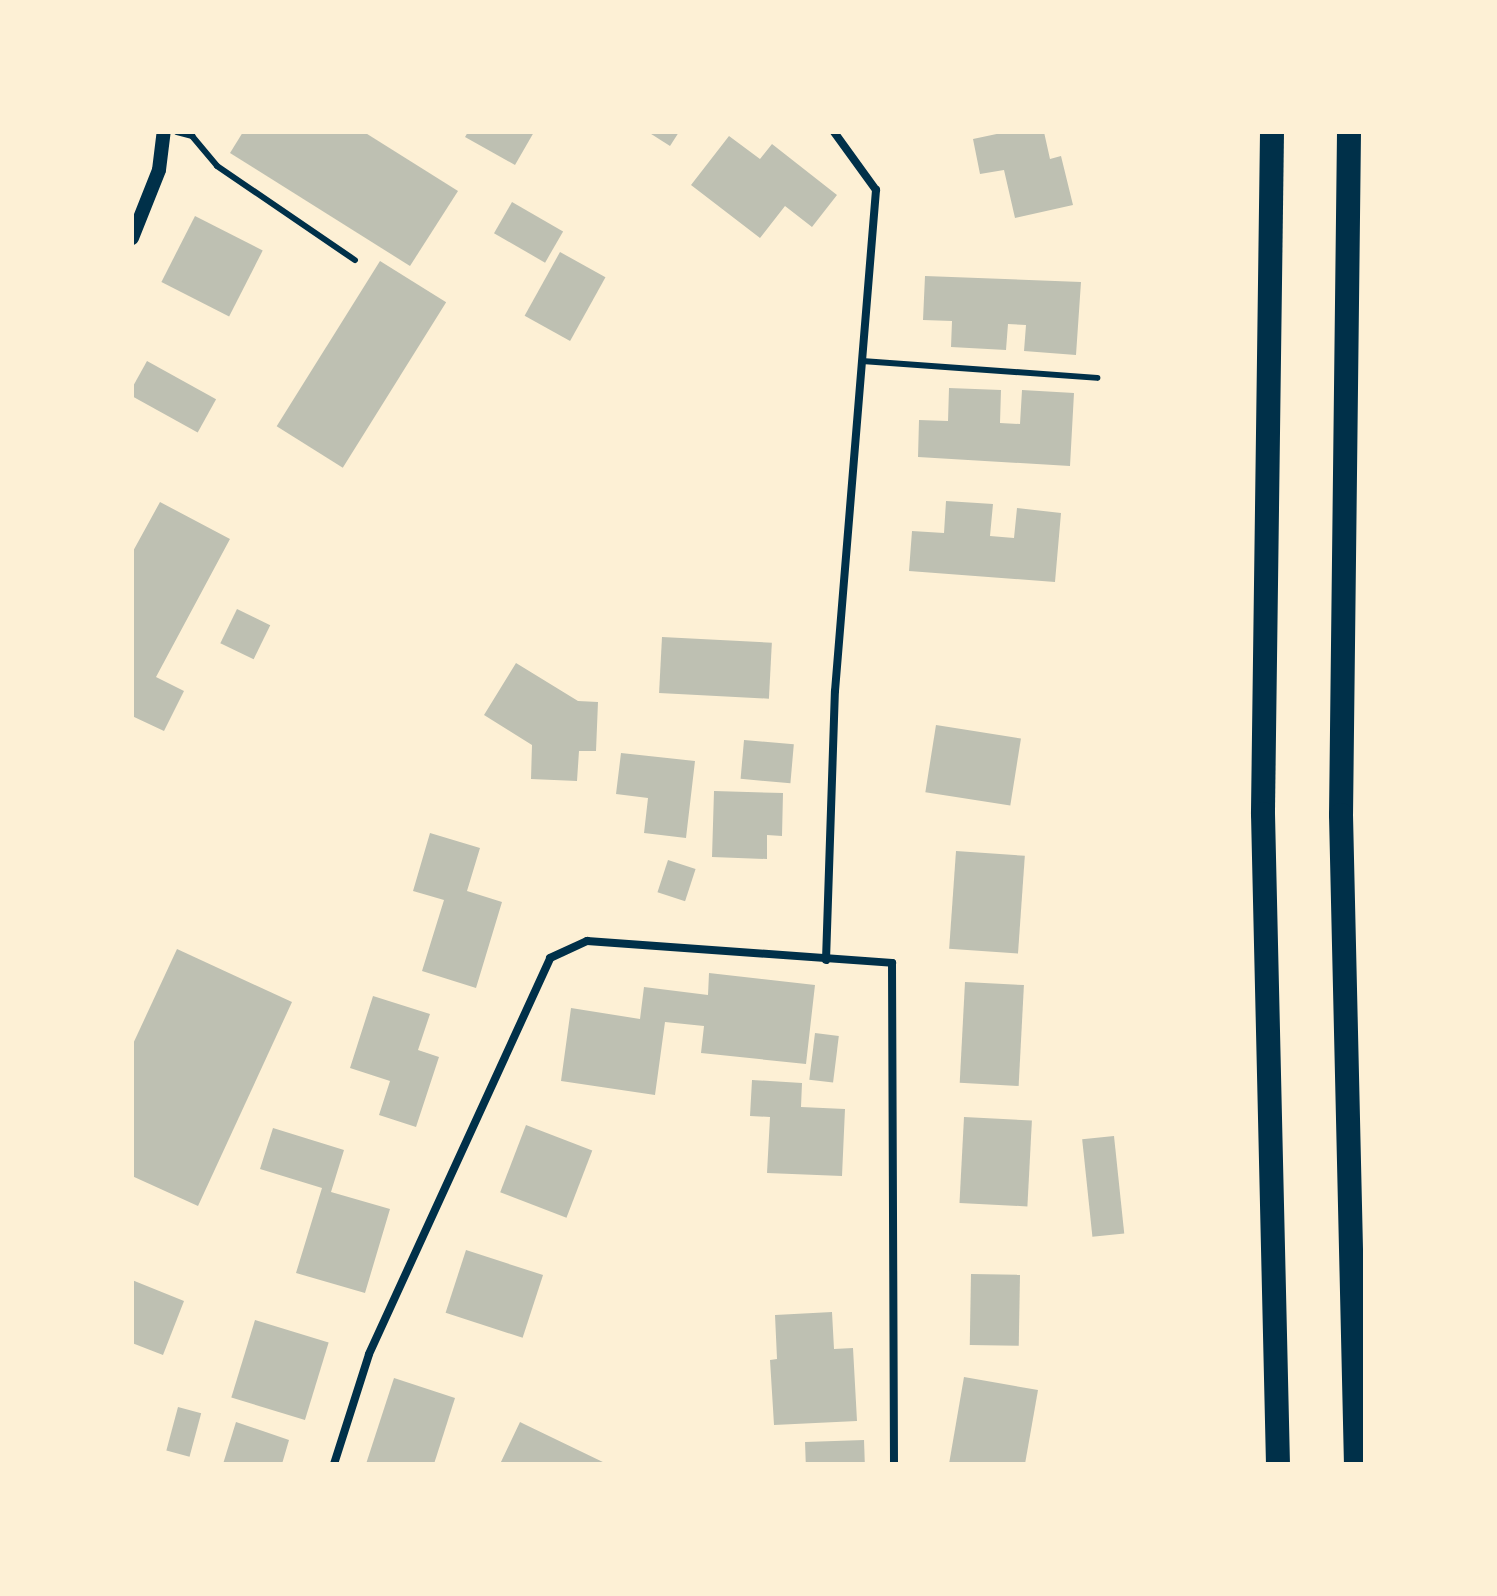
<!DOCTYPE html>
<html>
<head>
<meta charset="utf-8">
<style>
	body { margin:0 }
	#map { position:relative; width:1497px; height:1596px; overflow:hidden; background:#fdf0d5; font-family:Rubik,sans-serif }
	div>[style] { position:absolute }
	.building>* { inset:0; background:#bec0b2; transform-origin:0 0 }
	.service>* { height:6px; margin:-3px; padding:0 3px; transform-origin:3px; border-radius:3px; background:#003049 }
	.minor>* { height:8px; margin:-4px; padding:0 4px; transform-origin:4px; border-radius:4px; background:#003049 }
	.tertiary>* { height:14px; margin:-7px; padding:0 7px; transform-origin:7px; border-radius:7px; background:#003049 }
	.motorway>* { height:24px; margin:-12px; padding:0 12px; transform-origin:12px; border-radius:12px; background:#003049 }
	span { translate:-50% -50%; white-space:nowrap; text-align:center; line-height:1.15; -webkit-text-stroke:8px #fdf0d5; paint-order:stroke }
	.frame { position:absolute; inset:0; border:134px solid #fdf0d5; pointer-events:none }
</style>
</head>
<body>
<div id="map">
	<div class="building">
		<i style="clip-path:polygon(243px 132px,364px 132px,458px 191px,410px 266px,230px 153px)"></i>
		<i style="clip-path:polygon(468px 132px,534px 132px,515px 165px,465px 137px)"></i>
		<i style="clip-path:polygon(648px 132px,679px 132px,670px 146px)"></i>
		<i style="clip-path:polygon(1006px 132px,1044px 132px,1050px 159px,1061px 156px,1073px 205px,1015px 218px,1004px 170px,980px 174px,973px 139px)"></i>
		<i style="clip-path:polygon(729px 136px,760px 159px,772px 144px,837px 195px,812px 227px,785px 206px,760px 238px,691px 185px)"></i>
		<i style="left:512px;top:202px;width:59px;height:36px;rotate:30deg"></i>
		<i style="left:195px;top:216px;width:76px;height:74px;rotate:27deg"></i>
		<i style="left:560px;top:252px;width:52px;height:73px;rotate:29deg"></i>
		<i style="left:380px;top:261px;width:78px;height:195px;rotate:32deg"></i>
		<i style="clip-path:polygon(925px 276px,1081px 282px,1076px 355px,1024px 351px,1026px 325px,1008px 324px,1006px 350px,951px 347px,952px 321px,923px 320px)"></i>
		<i style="left:147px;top:361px;width:79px;height:38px;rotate:29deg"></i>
		<i style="clip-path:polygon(949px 388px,1001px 390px,1000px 423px,1020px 424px,1022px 390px,1074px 393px,1070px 466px,918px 457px,919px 420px,948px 421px)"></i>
		<i style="clip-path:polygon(946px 501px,993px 504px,990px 536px,1014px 538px,1017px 508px,1061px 513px,1055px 582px,909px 571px,912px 531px,944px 533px)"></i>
		<i style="clip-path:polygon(160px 502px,230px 539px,156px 677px,184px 691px,164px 731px,132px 716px,132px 553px)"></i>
		<i style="left:237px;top:609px;width:37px;height:38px;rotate:26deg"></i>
		<i style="left:662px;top:637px;width:110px;height:56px;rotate:3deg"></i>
		<i style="clip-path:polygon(516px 663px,578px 701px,598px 702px,596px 751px,579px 751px,577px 781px,531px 779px,532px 745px,484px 715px)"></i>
		<i style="left:936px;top:725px;width:86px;height:68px;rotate:9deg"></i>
		<i style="left:744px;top:740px;width:50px;height:39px;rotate:5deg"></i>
		<i style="clip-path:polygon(621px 753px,695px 761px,686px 838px,644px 833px,648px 798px,616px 794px)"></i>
		<i style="clip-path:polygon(714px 791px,783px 793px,782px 836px,767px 835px,767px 859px,712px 857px)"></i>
		<i style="clip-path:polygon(430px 833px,480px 848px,467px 891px,502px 902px,476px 988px,422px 971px,444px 900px,413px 891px)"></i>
		<i style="left:956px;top:851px;width:69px;height:98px;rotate:4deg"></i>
		<i style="left:668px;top:860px;width:29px;height:34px;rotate:18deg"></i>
		<i style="clip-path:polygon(177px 949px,292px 1002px,198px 1206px,132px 1176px,132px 1046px)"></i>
		<i style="clip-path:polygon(709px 973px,815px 985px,806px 1064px,701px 1053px,704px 1026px,665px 1022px,655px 1095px,561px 1081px,571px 1008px,640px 1019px,644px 987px,708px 995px)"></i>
		<i style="left:965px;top:982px;width:59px;height:101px;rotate:3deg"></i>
		<i style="clip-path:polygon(373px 996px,430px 1014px,418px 1050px,439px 1057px,416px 1127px,379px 1115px,390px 1081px,350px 1068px)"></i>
		<i style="left:815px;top:1033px;width:24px;height:47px;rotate:7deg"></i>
		<i style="clip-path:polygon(752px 1080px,802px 1083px,801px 1107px,845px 1109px,842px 1176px,767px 1173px,770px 1117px,750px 1116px)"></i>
		<i style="left:964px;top:1117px;width:68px;height:86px;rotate:3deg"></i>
		<i style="left:526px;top:1125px;width:71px;height:72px;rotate:21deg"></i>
		<i style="clip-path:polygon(273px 1128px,344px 1150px,331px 1192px,390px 1209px,365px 1293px,296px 1273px,322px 1188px,260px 1169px)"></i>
		<i style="left:1114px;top:1136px;width:98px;height:32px;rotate:84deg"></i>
		<i style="left:466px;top:1250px;width:81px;height:66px;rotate:18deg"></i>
		<i style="left:971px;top:1274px;width:49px;height:71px;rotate:1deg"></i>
		<i style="clip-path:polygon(132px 1280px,184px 1301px,163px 1355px,132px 1343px)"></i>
		<i style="clip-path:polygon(832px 1312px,834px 1349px,853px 1348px,857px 1421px,774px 1425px,770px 1360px,777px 1359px,775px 1315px)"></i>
		<i style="left:255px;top:1320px;width:77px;height:81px;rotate:17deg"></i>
		<i style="clip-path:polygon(964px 1377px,1038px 1390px,1025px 1464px,949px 1464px)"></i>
		<i style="clip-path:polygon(394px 1378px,455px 1398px,434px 1464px,366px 1464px)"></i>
		<i style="left:178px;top:1407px;width:24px;height:45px;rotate:15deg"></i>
		<i style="clip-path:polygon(236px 1422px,289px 1440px,282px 1464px,223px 1464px)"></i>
		<i style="clip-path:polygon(520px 1422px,524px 1424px,607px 1464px,500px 1464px)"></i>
		<i style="left:864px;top:1440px;width:24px;height:59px;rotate:88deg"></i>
	</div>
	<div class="service">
		<i style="left:177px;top:132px;width:16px;rotate:15deg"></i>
		<i style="left:192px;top:136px;width:39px;rotate:50deg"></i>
		<i style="left:217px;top:166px;width:167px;rotate:34.3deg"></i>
		<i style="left:862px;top:361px;width:236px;rotate:4.1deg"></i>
	</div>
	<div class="minor">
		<i style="left:826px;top:960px;width:269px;rotate:-88.1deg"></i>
		<i style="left:835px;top:691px;width:503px;rotate:-85.32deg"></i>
		<i style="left:876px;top:190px;width:72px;rotate:-125.9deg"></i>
		<i style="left:334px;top:1464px;width:115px;rotate:-72.3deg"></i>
		<i style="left:369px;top:1354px;width:435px;rotate:-65.4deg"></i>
		<i style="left:550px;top:958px;width:41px;rotate:-24.7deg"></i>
		<i style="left:587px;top:941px;width:306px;rotate:4.1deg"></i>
		<i style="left:892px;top:963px;width:501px;rotate:89.77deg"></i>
	</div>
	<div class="tertiary">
		<i style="left:132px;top:238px;width:73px;rotate:-68.3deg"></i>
		<i style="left:159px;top:170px;width:38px;rotate:-83deg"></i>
	</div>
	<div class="motorway">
		<i style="left:1272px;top:132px;width:682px;rotate:90.76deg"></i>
		<i style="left:1263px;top:814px;width:650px;rotate:88.68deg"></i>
		<i style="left:1349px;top:132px;width:683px;rotate:90.67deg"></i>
		<i style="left:1341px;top:815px;width:649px;rotate:88.68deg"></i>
	</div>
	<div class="frame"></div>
</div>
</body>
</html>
